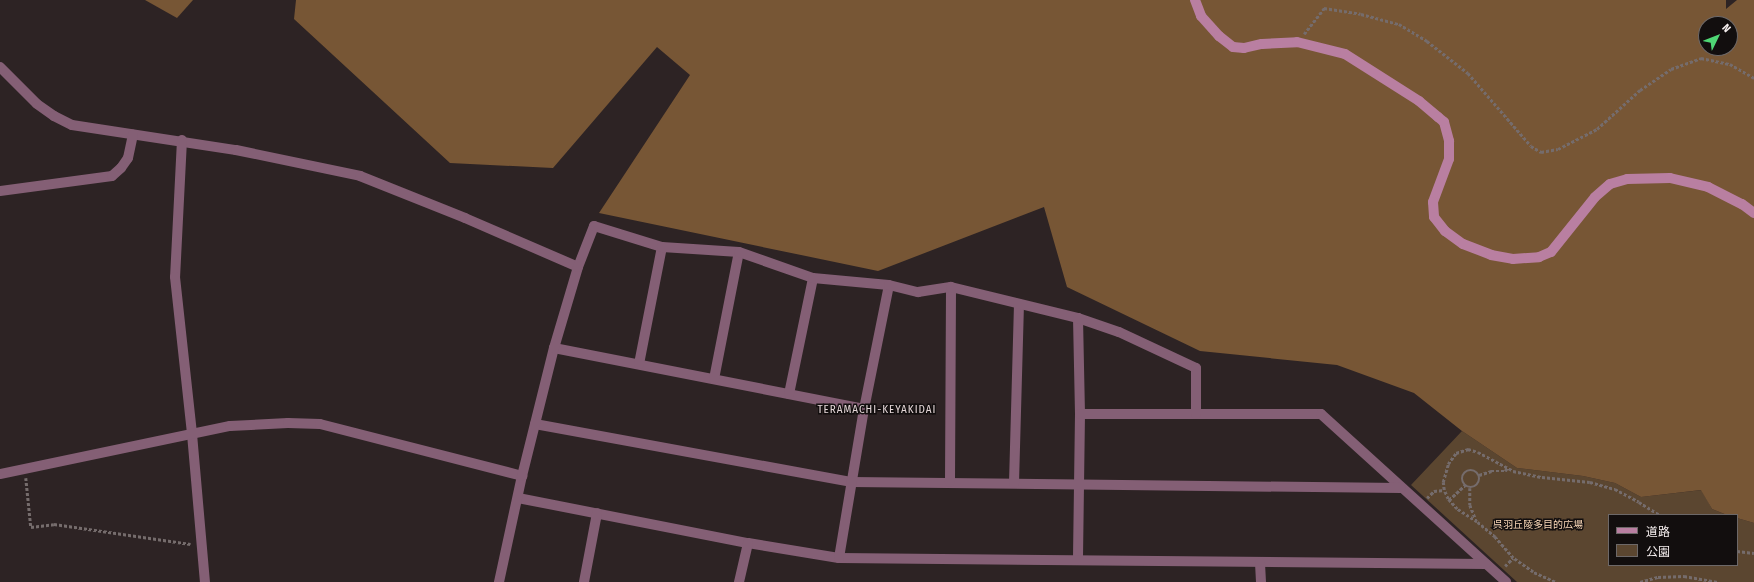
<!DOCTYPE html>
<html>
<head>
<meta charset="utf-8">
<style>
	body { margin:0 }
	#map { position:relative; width:1754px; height:582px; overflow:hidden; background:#2d2324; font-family:"Fira Sans Condensed","Noto Sans JP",sans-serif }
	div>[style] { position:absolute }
	.green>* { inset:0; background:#5b4630 }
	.forest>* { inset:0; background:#775635 }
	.path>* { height:2.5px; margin-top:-1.25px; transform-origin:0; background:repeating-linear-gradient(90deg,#756c6c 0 3px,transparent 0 5px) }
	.path>.ring { margin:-1.25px; padding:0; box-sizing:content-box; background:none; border:2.5px solid #756c6c; border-radius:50% }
	.street>* { height:10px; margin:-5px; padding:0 5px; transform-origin:5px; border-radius:5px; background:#845f75 }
	.secondary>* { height:10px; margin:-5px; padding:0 5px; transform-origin:5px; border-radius:5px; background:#b97fa1 }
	span { translate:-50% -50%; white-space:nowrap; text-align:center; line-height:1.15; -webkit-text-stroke:3px #120e0e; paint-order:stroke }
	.park-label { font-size:10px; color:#fbd9b9 }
	.neighbourhood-label { font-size:11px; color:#e4d6d7; letter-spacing:1px }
	.legend { position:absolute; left:1608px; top:514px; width:130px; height:52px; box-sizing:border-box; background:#120e0e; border:1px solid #6d6868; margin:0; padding:5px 7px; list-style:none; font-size:12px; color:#f5eeee }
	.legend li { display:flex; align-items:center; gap:8px; height:20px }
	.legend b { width:20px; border:1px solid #6d6868 }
	.north { position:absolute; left:1698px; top:16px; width:40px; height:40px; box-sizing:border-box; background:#120e0e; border:1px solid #6d6868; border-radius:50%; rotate:47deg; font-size:11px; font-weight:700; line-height:16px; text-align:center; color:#f5eeee }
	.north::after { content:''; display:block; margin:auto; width:14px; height:18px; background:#4fd675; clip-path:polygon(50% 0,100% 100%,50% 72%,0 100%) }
</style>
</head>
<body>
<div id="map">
	<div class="green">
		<i style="clip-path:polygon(1462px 431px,1517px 468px,1583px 476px,1615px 483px,1641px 497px,1702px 490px,1712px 509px,1727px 515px,1609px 515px,1609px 565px,1737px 565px,1737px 518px,1754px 523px,1754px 582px,1517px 582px,1411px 485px)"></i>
	</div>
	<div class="forest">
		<i style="clip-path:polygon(145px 0,193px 0,177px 18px)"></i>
		<i style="clip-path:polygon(evenodd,296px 0,1726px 0,1726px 9px,1737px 0,1754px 0,1754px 523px,1737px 518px,1737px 515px,1727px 515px,1712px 509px,1701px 490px,1641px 497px,1615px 483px,1583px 476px,1517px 468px,1462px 431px,1414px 393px,1337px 365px,1200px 351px,1067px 287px,1044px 207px,878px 271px,599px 213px,690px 75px,657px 47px,553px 168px,450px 163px,294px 19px,296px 0,1706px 24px,1730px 24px,1730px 48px,1706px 48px,1706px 24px)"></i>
	</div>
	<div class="path">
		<i style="left:1304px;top:34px;width:33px;rotate:-52deg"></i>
		<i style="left:1324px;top:8px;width:37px;rotate:9deg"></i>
		<i style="left:1361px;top:14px;width:39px;rotate:15deg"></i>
		<i style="left:1399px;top:24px;width:33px;rotate:31deg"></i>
		<i style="left:1427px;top:41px;width:52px;rotate:38deg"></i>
		<i style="left:1468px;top:73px;width:96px;rotate:49.2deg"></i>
		<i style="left:1531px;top:146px;width:12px;rotate:31deg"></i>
		<i style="left:1541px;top:152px;width:17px;rotate:-10deg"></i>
		<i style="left:1558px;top:149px;width:44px;rotate:-27.1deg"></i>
		<i style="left:1597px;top:129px;width:58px;rotate:-42.2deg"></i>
		<i style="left:1640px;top:90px;width:37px;rotate:-34deg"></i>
		<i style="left:1671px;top:69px;width:32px;rotate:-20deg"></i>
		<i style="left:1701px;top:58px;width:30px;rotate:12deg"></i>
		<i style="left:1730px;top:64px;width:28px;rotate:30deg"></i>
		<i class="ring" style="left:1462px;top:470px;width:15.5px;height:15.5px"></i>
		<i style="left:1479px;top:475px;width:13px;rotate:-18deg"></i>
		<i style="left:1491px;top:471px;width:14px"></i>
		<i style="left:1505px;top:471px;width:4px;rotate:-56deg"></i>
		<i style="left:26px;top:478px;width:49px;rotate:84.2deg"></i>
		<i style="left:31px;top:527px;width:23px;rotate:-7deg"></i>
		<i style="left:54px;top:524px;width:138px;rotate:8.3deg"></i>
		<i style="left:1470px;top:488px;width:17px;rotate:90deg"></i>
		<i style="left:1470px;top:505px;width:16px;rotate:68deg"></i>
		<i style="left:1427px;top:498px;width:10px;rotate:-45deg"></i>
		<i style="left:1434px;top:491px;width:10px;rotate:-6deg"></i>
		<i style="left:1449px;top:500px;width:22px;rotate:-43deg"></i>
		<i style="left:1737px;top:551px;width:17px;rotate:7deg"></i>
		<i style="left:1505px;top:566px;width:11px;rotate:-45deg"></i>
		<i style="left:1555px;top:582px;width:24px;rotate:-156deg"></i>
		<i style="left:1533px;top:572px;width:24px;rotate:-145deg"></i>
		<i style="left:1513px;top:558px;width:28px;rotate:-131deg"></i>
		<i style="left:1495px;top:537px;width:23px;rotate:-140deg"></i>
		<i style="left:1477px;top:522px;width:24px;rotate:-147deg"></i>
		<i style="left:1457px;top:509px;width:13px;rotate:-132deg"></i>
		<i style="left:1448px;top:499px;width:10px;rotate:-114deg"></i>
		<i style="left:1444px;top:490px;width:8px;rotate:-97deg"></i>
		<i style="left:1443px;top:482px;width:19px;rotate:-74deg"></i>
		<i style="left:1448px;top:464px;width:14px;rotate:-54deg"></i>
		<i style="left:1456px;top:453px;width:13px;rotate:-18deg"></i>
		<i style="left:1468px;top:449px;width:10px;rotate:17deg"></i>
		<i style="left:1478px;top:452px;width:40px;rotate:28deg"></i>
		<i style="left:1513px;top:471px;width:30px;rotate:12deg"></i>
		<i style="left:1542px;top:477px;width:48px;rotate:5.9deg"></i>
		<i style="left:1590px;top:482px;width:26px;rotate:16deg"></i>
		<i style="left:1615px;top:489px;width:27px;rotate:28deg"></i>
		<i style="left:1639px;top:502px;width:25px;rotate:32deg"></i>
		<i style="left:1640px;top:582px;width:19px;rotate:-16deg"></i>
		<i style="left:1658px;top:577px;width:26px;rotate:-2deg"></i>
		<i style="left:1684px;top:576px;width:34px;rotate:10deg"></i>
	</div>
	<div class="street">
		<i style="left:0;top:67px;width:52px;rotate:45deg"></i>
		<i style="left:37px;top:104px;width:21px;rotate:35deg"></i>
		<i style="left:54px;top:116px;width:20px;rotate:27deg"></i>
		<i style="left:72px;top:125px;width:166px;rotate:8.7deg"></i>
		<i style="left:236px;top:150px;width:127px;rotate:11.8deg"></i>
		<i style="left:360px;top:176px;width:113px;rotate:21.8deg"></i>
		<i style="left:465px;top:218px;width:123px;rotate:23.4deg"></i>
		<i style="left:182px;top:140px;width:137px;rotate:92.9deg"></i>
		<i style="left:175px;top:277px;width:158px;rotate:83.8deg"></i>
		<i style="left:192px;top:434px;width:149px;rotate:85deg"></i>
		<i style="left:0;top:191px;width:113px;rotate:-7.6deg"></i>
		<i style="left:112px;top:176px;width:12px;rotate:-42deg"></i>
		<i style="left:121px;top:168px;width:12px;rotate:-55deg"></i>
		<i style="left:128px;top:158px;width:24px;rotate:-78deg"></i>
		<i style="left:1078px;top:318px;width:96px;rotate:88.8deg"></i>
		<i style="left:1080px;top:414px;width:145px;rotate:90.8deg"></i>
		<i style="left:554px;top:348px;width:316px;rotate:11.1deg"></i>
		<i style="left:639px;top:364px;width:119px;rotate:-78.9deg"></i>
		<i style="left:714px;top:379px;width:129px;rotate:-78.9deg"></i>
		<i style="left:789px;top:394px;width:118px;rotate:-78.3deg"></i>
		<i style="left:1080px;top:414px;width:241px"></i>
		<i style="left:1321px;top:414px;width:250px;rotate:42.2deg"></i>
		<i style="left:535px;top:424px;width:321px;rotate:10.4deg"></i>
		<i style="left:851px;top:482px;width:550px;rotate:0.63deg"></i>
		<i style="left:0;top:474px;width:235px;rotate:-11.8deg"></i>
		<i style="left:230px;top:426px;width:58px;rotate:-3deg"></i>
		<i style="left:288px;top:423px;width:32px;rotate:2deg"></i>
		<i style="left:320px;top:424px;width:209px;rotate:14.4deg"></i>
		<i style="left:950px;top:482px;width:195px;rotate:-89.7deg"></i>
		<i style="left:1014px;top:483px;width:179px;rotate:-88.4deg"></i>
		<i style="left:518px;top:498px;width:234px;rotate:11.1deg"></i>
		<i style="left:748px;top:543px;width:92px;rotate:9.4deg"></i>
		<i style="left:839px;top:558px;width:647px;rotate:0.53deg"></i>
		<i style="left:839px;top:558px;width:151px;rotate:-80.5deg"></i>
		<i style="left:864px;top:409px;width:126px;rotate:-78.6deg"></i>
		<i style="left:1260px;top:563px;width:19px;rotate:87deg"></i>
		<i style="left:499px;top:582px;width:108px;rotate:-77.8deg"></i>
		<i style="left:522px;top:476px;width:132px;rotate:-76deg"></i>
		<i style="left:554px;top:348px;width:84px;rotate:-73.5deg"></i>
		<i style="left:578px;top:267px;width:44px;rotate:-68.7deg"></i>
		<i style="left:594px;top:226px;width:71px;rotate:17.2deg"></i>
		<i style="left:662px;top:247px;width:77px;rotate:3.7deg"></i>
		<i style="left:739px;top:252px;width:78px;rotate:19.4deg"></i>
		<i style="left:813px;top:278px;width:76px;rotate:5.3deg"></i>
		<i style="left:889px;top:285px;width:30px;rotate:14deg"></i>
		<i style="left:918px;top:292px;width:33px;rotate:-9deg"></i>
		<i style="left:951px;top:287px;width:131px;rotate:13.7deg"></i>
		<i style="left:1078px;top:318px;width:43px;rotate:18.9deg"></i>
		<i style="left:1119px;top:332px;width:85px;rotate:25.1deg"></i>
		<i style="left:1196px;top:368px;width:46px;rotate:90deg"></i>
		<i style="left:584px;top:582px;width:70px;rotate:-79.3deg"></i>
		<i style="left:739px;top:582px;width:40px;rotate:-77deg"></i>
	</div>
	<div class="secondary">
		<i style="left:1195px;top:0;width:17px;rotate:69deg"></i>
		<i style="left:1201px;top:16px;width:27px;rotate:48deg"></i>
		<i style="left:1219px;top:36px;width:18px;rotate:38deg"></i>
		<i style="left:1233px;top:47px;width:11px;rotate:5deg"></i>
		<i style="left:1244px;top:48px;width:18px;rotate:-13deg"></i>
		<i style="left:1262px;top:44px;width:35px;rotate:-3deg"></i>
		<i style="left:1297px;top:42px;width:49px;rotate:14deg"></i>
		<i style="left:1345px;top:54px;width:88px;rotate:32.4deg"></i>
		<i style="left:1419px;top:101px;width:25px;rotate:40deg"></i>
		<i style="left:1438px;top:117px;width:8px;rotate:40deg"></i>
		<i style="left:1444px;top:122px;width:20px;rotate:75deg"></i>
		<i style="left:1449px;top:141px;width:18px;rotate:90deg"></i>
		<i style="left:1449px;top:159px;width:46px;rotate:110.4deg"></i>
		<i style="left:1433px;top:202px;width:15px;rotate:86deg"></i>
		<i style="left:1434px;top:217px;width:18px;rotate:52deg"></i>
		<i style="left:1445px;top:231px;width:22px;rotate:36deg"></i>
		<i style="left:1463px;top:244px;width:30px;rotate:21deg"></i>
		<i style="left:1491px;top:255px;width:22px;rotate:10deg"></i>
		<i style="left:1513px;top:259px;width:26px;rotate:-4deg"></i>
		<i style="left:1539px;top:257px;width:13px;rotate:-23deg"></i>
		<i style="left:1551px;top:252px;width:70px;rotate:-51.3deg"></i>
		<i style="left:1595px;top:197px;width:20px;rotate:-41deg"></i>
		<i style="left:1610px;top:184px;width:18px;rotate:-16deg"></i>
		<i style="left:1627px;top:179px;width:43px;rotate:-1.3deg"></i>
		<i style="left:1670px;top:178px;width:39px;rotate:13deg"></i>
		<i style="left:1708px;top:187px;width:38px;rotate:27deg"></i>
		<i style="left:1742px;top:204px;width:15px;rotate:37deg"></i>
	</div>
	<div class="park-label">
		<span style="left:1538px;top:526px">呉羽丘陵多目的広場</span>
	</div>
	<div class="neighbourhood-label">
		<span style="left:877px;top:410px">TERAMACHI-KEYAKIDAI</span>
	</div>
	<ul class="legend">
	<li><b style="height:5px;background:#b97fa1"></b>道路</li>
	<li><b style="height:11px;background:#5b4630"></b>公園</li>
	</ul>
	<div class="north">N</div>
</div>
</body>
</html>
